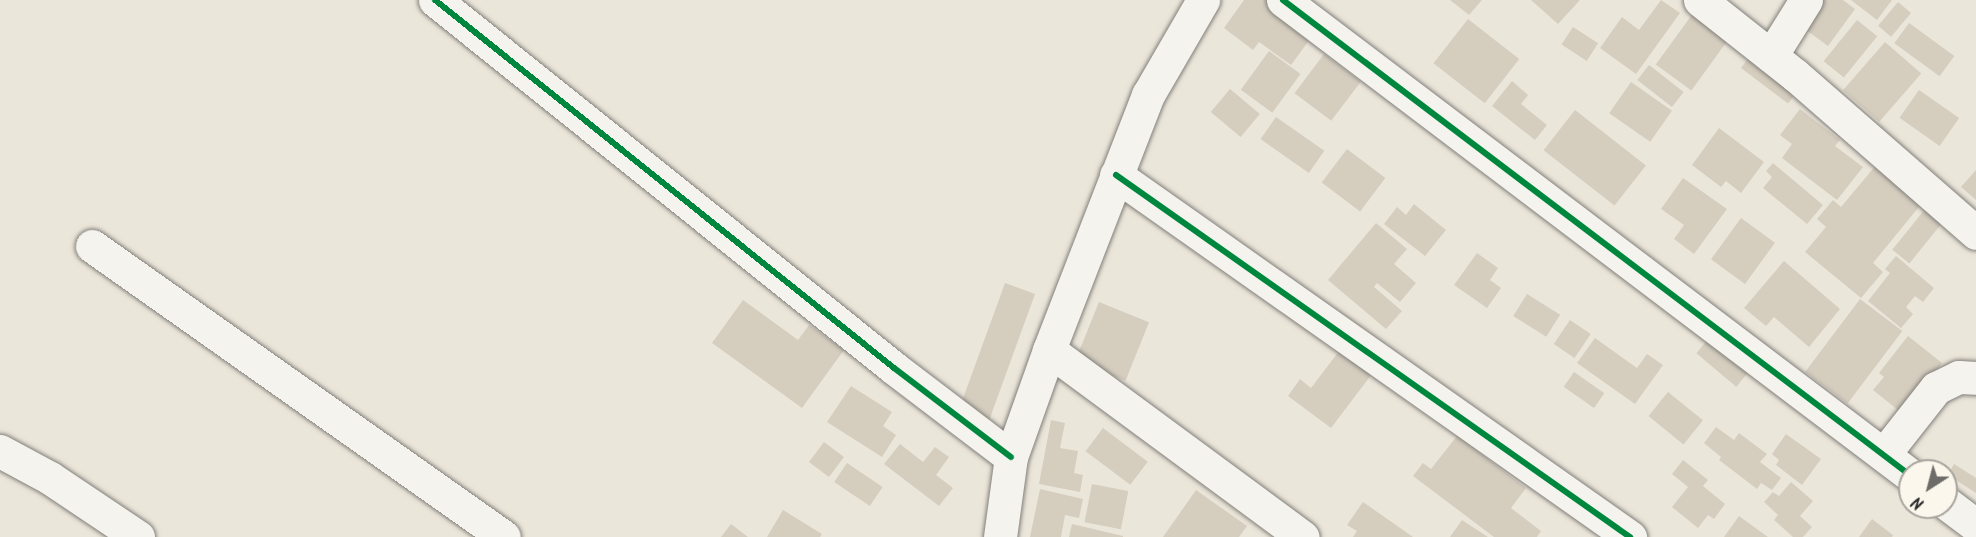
<!DOCTYPE html>
<html>
<head>
<meta charset="utf-8">
<style>
	body { margin:0 }
	#map { position:relative; width:1976px; height:537px; overflow:hidden; background:#ebe6da; font-family:Kalam,sans-serif }
	div>[style] { position:absolute }
	.building>* { inset:0; background:#d5cebf; transform-origin:0 0 }
	.roads { filter:drop-shadow(0 0 2px #817f7a) drop-shadow(0 0 2px #817f7a) }
	.minor>* { height:33px; margin:-16.5px; padding:0 16.5px; transform-origin:16.5px; border-radius:16.5px; background:#f4f3ee }
	.cycleway>* { height:6px; margin:-3px; padding:0 3px; transform-origin:3px; border-radius:3px; background:#00873e }
	span { translate:-50% -50%; white-space:nowrap; text-align:center; line-height:1.15; -webkit-text-stroke:5px #fbf7ec; paint-order:stroke }
	.north { position:absolute; left:1898px; top:459px; width:60px; height:60px; box-sizing:border-box; background:#fbf7ec; border:2px solid #a8a59f; border-radius:50%; rotate:216deg; font-size:16px; font-weight:700; line-height:24px; text-align:center; color:#2b2b2b }
	.north::after { content:''; display:block; margin:auto; width:21px; height:27px; background:#6e6c68; clip-path:polygon(50% 0,100% 100%,50% 72%,0 100%) }
</style>
</head>
<body>
<div id="map">
	<div class="building">
		<i style="clip-path:polygon(1244px 0,1273px 0,1316px 31px,1291px 65px,1259px 42px,1253px 50px,1224px 28px)"></i>
		<i style="clip-path:polygon(1450px 0,1482px 0,1469px 15px)"></i>
		<i style="clip-path:polygon(1531px 0,1580px 0,1558px 24px)"></i>
		<i style="clip-path:polygon(1661px 0,1680px 13px,1636px 74px,1600px 48px,1622px 17px,1639px 30px)"></i>
		<i style="clip-path:polygon(1822px 0,1843px 0,1855px 9px,1828px 46px,1802px 27px)"></i>
		<i style="clip-path:polygon(1851px 0,1892px 0,1877px 20px)"></i>
		<i style="left:1898px;top:2px;width:17px;height:31px;rotate:40deg"></i>
		<i style="left:1694px;top:12px;width:44px;height:65px;rotate:36deg"></i>
		<i style="left:1468px;top:19px;width:65px;height:56px;rotate:38deg"></i>
		<i style="left:1857px;top:20px;width:26px;height:53px;rotate:39deg"></i>
		<i style="left:1909px;top:23px;width:56px;height:25px;rotate:36deg"></i>
		<i style="left:1573px;top:27px;width:30px;height:21px;rotate:33deg"></i>
		<i style="left:1885px;top:42px;width:48px;height:64px;rotate:41deg"></i>
		<i style="left:1269px;top:51px;width:39px;height:48px;rotate:36deg"></i>
		<i style="left:1324px;top:54px;width:46px;height:49px;rotate:37deg"></i>
		<i style="left:1750px;top:56px;width:59px;height:15px;rotate:37deg"></i>
		<i style="left:1649px;top:65px;width:44px;height:19px;rotate:38deg"></i>
		<i style="clip-path:polygon(1512px 81px,1528px 95px,1521px 104px,1547px 125px,1535px 140px,1492px 106px)"></i>
		<i style="left:1631px;top:82px;width:50px;height:38px;rotate:35deg"></i>
		<i style="left:1230px;top:89px;width:39px;height:30px;rotate:40deg"></i>
		<i style="left:1919px;top:90px;width:49px;height:34px;rotate:35deg"></i>
		<i style="clip-path:polygon(1800px 109px,1840px 140px,1835px 146px,1863px 167px,1837px 200px,1782px 158px,1792px 144px,1780px 135px)"></i>
		<i style="left:1575px;top:110px;width:90px;height:51px;rotate:38deg"></i>
		<i style="left:1276px;top:117px;width:59px;height:27px;rotate:35deg"></i>
		<i style="clip-path:polygon(1719px 128px,1764px 162px,1741px 193px,1726px 181px,1721px 187px,1692px 165px)"></i>
		<i style="left:1347px;top:149px;width:48px;height:42px;rotate:37deg"></i>
		<i style="clip-path:polygon(1773px 163px,1823px 205px,1807px 224px,1763px 188px,1772px 177px,1766px 171px)"></i>
		<i style="clip-path:polygon(1877px 164px,1923px 202px,1873px 263px,1883px 272px,1861px 298px,1805px 252px,1826px 227px,1817px 219px,1833px 200px,1841px 207px)"></i>
		<i style="clip-path:polygon(1976px 170px,1976px 200px,1961px 187px)"></i>
		<i style="clip-path:polygon(1683px 178px,1727px 209px,1694px 254px,1674px 239px,1684px 225px,1661px 209px)"></i>
		<i style="left:1930px;top:203px;width:22px;height:60px;rotate:39deg"></i>
		<i style="clip-path:polygon(1414px 204px,1446px 230px,1425px 256px,1384px 224px,1397px 207px,1406px 215px)"></i>
		<i style="left:1741px;top:218px;width:42px;height:51px;rotate:36deg"></i>
		<i style="clip-path:polygon(1376px 223px,1407px 249px,1394px 264px,1416px 283px,1400px 302px,1377px 283px,1374px 287px,1402px 311px,1386px 329px,1328px 280px)"></i>
		<i style="clip-path:polygon(1477px 253px,1498px 268px,1490px 280px,1501px 288px,1487px 308px,1454px 285px)"></i>
		<i style="clip-path:polygon(1896px 256px,1934px 288px,1923px 302px,1915px 296px,1906px 307px,1913px 314px,1901px 328px,1868px 301px,1890px 273px,1885px 269px)"></i>
		<i style="clip-path:polygon(1784px 261px,1840px 309px,1809px 347px,1774px 317px,1766px 326px,1744px 308px)"></i>
		<i style="left:1005px;top:283px;width:32px;height:133px;rotate:20deg"></i>
		<i style="left:1527px;top:294px;width:39px;height:26px;rotate:32deg"></i>
		<i style="left:1860px;top:299px;width:53px;height:91px;rotate:37deg"></i>
		<i style="clip-path:polygon(743px 300px,798px 340px,809px 325px,844px 350px,802px 408px,712px 343px)"></i>
		<i style="left:1099px;top:302px;width:54px;height:63px;rotate:22deg"></i>
		<i style="left:1570px;top:320px;width:25px;height:29px;rotate:34deg"></i>
		<i style="left:1715px;top:331px;width:52px;height:29px;rotate:40deg"></i>
		<i style="clip-path:polygon(1908px 336px,1942px 363px,1903px 414px,1873px 390px,1884px 377px,1879px 373px)"></i>
		<i style="clip-path:polygon(1595px 338px,1637px 368px,1647px 354px,1663px 365px,1635px 404px,1577px 363px)"></i>
		<i style="clip-path:polygon(1346px 342px,1378px 366px,1331px 428px,1288px 396px,1300px 379px,1311px 388px)"></i>
		<i style="left:1574px;top:372px;width:37px;height:18px;rotate:35deg"></i>
		<i style="clip-path:polygon(851px 386px,892px 412px,883px 426px,896px 435px,882px 457px,827px 422px)"></i>
		<i style="left:1668px;top:392px;width:45px;height:31px;rotate:39deg"></i>
		<i style="clip-path:polygon(1051px 420px,1065px 423px,1060px 448px,1078px 451px,1074px 473px,1083px 475px,1080px 492px,1039px 484px)"></i>
		<i style="clip-path:polygon(1716px 427px,1734px 440px,1739px 433px,1767px 454px,1760px 462px,1781px 478px,1772px 490px,1761px 483px,1757px 489px,1719px 460px,1721px 457px,1704px 443px)"></i>
		<i style="left:1103px;top:428px;width:56px;height:29px;rotate:37deg"></i>
		<i style="clip-path:polygon(1786px 434px,1821px 459px,1802px 485px,1776px 465px,1779px 460px,1772px 454px)"></i>
		<i style="clip-path:polygon(1457px 436px,1526px 488px,1511px 508px,1541px 531px,1537px 537px,1494px 537px,1413px 476px,1423px 463px,1431px 469px)"></i>
		<i style="left:824px;top:442px;width:25px;height:25px;rotate:37deg"></i>
		<i style="clip-path:polygon(900px 444px,923px 462px,935px 447px,949px 457px,936px 475px,953px 488px,939px 506px,884px 464px)"></i>
		<i style="clip-path:polygon(1683px 460px,1708px 480px,1703px 486px,1725px 504px,1714px 519px,1708px 515px,1698px 528px,1672px 507px,1688px 487px,1672px 474px)"></i>
		<i style="left:847px;top:463px;width:43px;height:23px;rotate:34deg"></i>
		<i style="clip-path:polygon(1954px 464px,1976px 478px,1976px 493px,1948px 475px)"></i>
		<i style="clip-path:polygon(1791px 482px,1813px 501px,1800px 516px,1812px 527px,1803px 537px,1793px 537px,1774px 520px,1778px 515px,1764px 502px,1773px 492px,1779px 496px)"></i>
		<i style="left:1092px;top:484px;width:37px;height:39px;rotate:11deg"></i>
		<i style="clip-path:polygon(1040px 489px,1083px 499px,1079px 518px,1065px 515px,1061px 537px,1030px 537px)"></i>
		<i style="clip-path:polygon(1196px 490px,1247px 526px,1239px 537px,1163px 537px)"></i>
		<i style="clip-path:polygon(1363px 502px,1413px 537px,1353px 537px,1357px 531px,1347px 525px)"></i>
		<i style="clip-path:polygon(783px 510px,822px 534px,820px 537px,767px 537px)"></i>
		<i style="clip-path:polygon(1739px 516px,1768px 537px,1724px 537px)"></i>
		<i style="clip-path:polygon(1872px 519px,1893px 535px,1892px 537px,1859px 537px)"></i>
		<i style="clip-path:polygon(1462px 520px,1488px 537px,1450px 537px)"></i>
		<i style="clip-path:polygon(731px 524px,748px 537px,721px 537px)"></i>
		<i style="clip-path:polygon(1072px 524px,1123px 536px,1123px 537px,1069px 537px)"></i>
	</div>
	<div class="roads">
		<div class="minor">
			<i style="left:435px;top:0;width:588px;rotate:38.72deg"></i>
			<i style="left:894px;top:368px;width:147px;rotate:37.3deg"></i>
			<i style="left:1283px;top:0;width:787px;rotate:37.15deg"></i>
			<i style="left:1700px;top:0;width:121px;rotate:38.3deg"></i>
			<i style="left:1795px;top:75px;width:240px;rotate:41.1deg"></i>
			<i style="left:1771px;top:56px;width:66px;rotate:-58deg"></i>
			<i style="left:1116px;top:175px;width:629px;rotate:35.16deg"></i>
			<i style="left:92px;top:246px;width:504px;rotate:35.23deg"></i>
			<i style="left:1049px;top:350px;width:315px;rotate:36.4deg"></i>
			<i style="left:0;top:451px;width:57px;rotate:28.4deg"></i>
			<i style="left:50px;top:478px;width:106px;rotate:33.8deg"></i>
			<i style="left:1884px;top:454px;width:84px;rotate:-51.8deg"></i>
			<i style="left:1936px;top:388px;width:25px;rotate:-26deg"></i>
			<i style="left:1959px;top:377px;width:17px;rotate:3deg"></i>
			<i style="left:1946px;top:503px;width:38px;rotate:37deg"></i>
			<i style="left:1000px;top:537px;width:81px;rotate:-82.2deg"></i>
			<i style="left:1011px;top:457px;width:114px;rotate:-70.4deg"></i>
			<i style="left:1049px;top:350px;width:274px;rotate:-68.8deg"></i>
			<i style="left:1148px;top:95px;width:110px;rotate:-59.9deg"></i>
		</div>
	</div>
	<div class="cycleway">
		<i style="left:435px;top:0;width:588px;rotate:38.72deg"></i>
		<i style="left:894px;top:368px;width:147px;rotate:37.3deg"></i>
		<i style="left:1283px;top:0;width:787px;rotate:37.15deg"></i>
		<i style="left:1116px;top:175px;width:629px;rotate:35.16deg"></i>
	</div>
	<div class="north">N</div>
</div>
</body>
</html>
